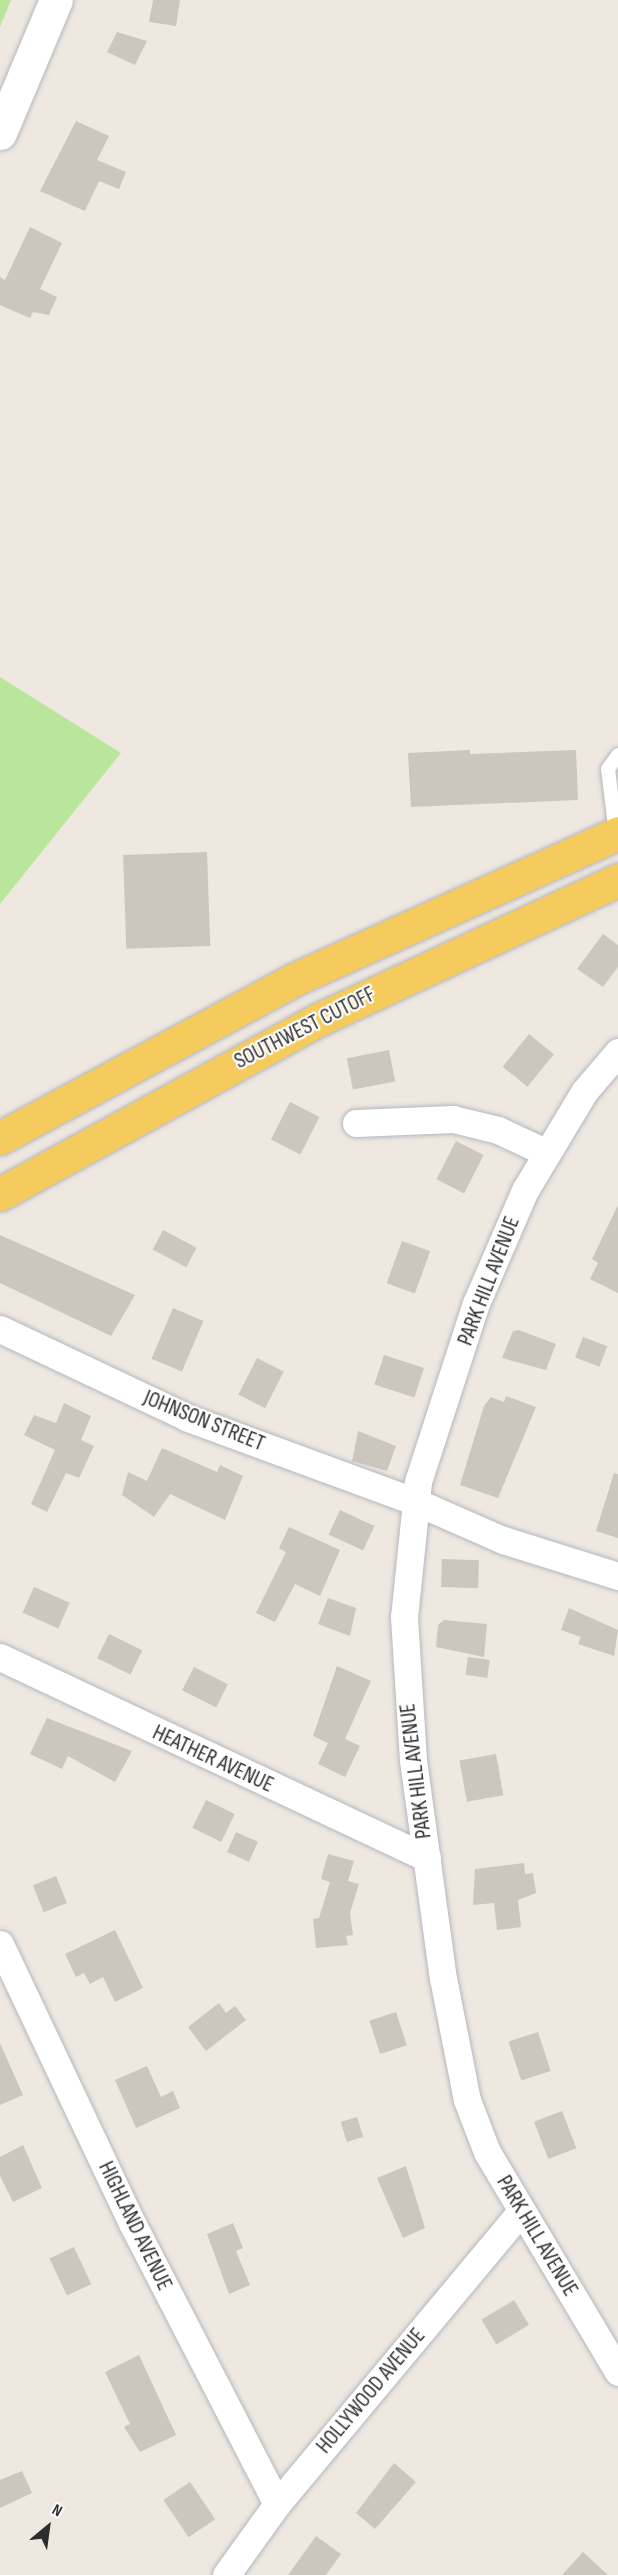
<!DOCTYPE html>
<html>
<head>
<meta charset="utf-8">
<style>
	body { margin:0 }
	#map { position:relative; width:618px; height:2575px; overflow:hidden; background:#efe8e0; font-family:"Sofia Sans Condensed",sans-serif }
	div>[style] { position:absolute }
	.green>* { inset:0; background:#b9e69b }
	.building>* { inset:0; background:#cbc6be; transform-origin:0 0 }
	.roads { filter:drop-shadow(0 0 2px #b3b7c1) drop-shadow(0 0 2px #b3b7c1) }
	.lane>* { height:14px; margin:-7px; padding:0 7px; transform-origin:7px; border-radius:7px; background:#fff }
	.street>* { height:27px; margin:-13.5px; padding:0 13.5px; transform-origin:13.5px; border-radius:13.5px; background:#fff }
	.secondary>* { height:33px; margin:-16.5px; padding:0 16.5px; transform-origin:16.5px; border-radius:16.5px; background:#fff }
	.primary>* { height:33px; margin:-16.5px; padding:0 16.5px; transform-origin:16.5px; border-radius:16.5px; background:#f5cb5e }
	span { translate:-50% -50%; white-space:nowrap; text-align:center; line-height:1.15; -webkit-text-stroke:4.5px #fff; paint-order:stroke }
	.street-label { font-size:22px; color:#2d2d2d }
	.north { position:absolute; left:18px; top:2497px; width:60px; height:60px; -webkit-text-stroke:4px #fff; paint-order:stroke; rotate:29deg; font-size:16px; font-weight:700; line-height:24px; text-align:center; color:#2d2d2d }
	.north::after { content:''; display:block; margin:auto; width:21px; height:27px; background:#2d2d2d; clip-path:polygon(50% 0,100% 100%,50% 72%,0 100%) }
</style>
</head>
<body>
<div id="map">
	<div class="green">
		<i style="clip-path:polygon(0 0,11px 0,0 27px)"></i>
		<i style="clip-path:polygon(0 677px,121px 753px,0 904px)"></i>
	</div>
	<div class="building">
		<i style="clip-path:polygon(153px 0,180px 0,176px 26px,149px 22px)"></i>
		<i style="clip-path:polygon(117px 32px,147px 41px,135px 65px,107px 52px)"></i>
		<i style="clip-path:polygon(76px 121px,109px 136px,97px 160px,126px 172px,119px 189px,99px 181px,85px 211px,40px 191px)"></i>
		<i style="clip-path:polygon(30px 227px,62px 243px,40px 289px,57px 297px,49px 315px,33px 312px,30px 318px,0 305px,0 277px,5px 280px)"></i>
		<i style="clip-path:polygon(470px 750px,470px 754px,576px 750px,578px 800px,411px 807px,408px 753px)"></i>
		<i style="left:207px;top:852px;width:94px;height:84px;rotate:88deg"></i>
		<i style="clip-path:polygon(603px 934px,618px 945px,618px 967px,603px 987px,577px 969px)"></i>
		<i style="left:529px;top:1034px;width:32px;height:42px;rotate:39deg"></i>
		<i style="left:389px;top:1050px;width:32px;height:43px;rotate:79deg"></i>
		<i style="left:290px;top:1102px;width:33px;height:42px;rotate:27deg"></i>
		<i style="left:456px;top:1141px;width:31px;height:43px;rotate:27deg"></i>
		<i style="clip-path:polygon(618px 1205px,618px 1293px,590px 1279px,598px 1263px,592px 1259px)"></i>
		<i style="left:163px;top:1230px;width:38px;height:22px;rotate:28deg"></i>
		<i style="clip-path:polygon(0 1235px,135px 1295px,111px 1336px,0 1283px)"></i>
		<i style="left:402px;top:1241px;width:30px;height:45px;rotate:20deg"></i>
		<i style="left:173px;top:1308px;width:33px;height:55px;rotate:23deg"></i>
		<i style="clip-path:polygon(519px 1330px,556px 1344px,546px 1370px,502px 1358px,513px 1331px)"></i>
		<i style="left:583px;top:1337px;width:26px;height:22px;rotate:21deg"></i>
		<i style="left:384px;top:1355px;width:42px;height:31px;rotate:18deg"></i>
		<i style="left:257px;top:1358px;width:30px;height:41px;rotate:27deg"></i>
		<i style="clip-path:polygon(506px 1396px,536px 1407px,498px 1498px,460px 1485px,484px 1406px,491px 1397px,504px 1402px)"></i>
		<i style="clip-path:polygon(64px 1403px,91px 1416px,81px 1440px,94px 1446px,79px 1478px,66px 1473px,47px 1512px,31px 1504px,55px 1450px,24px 1435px,34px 1415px,56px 1423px)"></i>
		<i style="clip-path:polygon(358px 1431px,396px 1446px,387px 1471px,352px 1461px)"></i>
		<i style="clip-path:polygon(162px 1448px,217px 1472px,220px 1465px,243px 1476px,225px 1520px,170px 1494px,154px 1517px,122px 1495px,128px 1472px,147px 1481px)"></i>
		<i style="clip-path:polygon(614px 1473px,618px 1474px,618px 1538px,596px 1531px)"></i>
		<i style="left:340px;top:1510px;width:38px;height:27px;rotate:25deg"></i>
		<i style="clip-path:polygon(289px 1527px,340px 1550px,320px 1596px,295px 1584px,275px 1622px,256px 1613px,286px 1552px,279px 1548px)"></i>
		<i style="left:442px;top:1559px;width:37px;height:28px;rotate:2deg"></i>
		<i style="left:34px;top:1587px;width:39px;height:28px;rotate:24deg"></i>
		<i style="clip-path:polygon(328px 1598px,356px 1608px,350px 1636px,318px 1624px)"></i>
		<i style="clip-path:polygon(569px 1608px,618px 1630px,614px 1656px,578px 1644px,581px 1637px,561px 1630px)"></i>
		<i style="clip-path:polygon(444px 1620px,487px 1624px,484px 1657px,436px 1647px,438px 1625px)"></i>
		<i style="left:109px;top:1634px;width:37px;height:27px;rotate:26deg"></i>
		<i style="left:468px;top:1657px;width:22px;height:18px;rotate:8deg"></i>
		<i style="clip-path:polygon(337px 1666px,371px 1681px,345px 1739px,360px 1746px,345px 1777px,318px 1764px,328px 1743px,313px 1736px)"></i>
		<i style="left:194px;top:1667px;width:38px;height:26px;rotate:27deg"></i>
		<i style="clip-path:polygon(47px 1718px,132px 1751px,115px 1782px,68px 1756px,62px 1769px,30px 1754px)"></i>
		<i style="left:496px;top:1754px;width:42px;height:37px;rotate:80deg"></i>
		<i style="left:206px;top:1800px;width:32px;height:31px;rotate:26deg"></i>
		<i style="left:236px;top:1832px;width:24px;height:22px;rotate:24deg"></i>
		<i style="clip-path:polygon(328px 1854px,354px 1861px,348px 1881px,359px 1884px,350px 1913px,353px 1935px,346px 1936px,348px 1945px,316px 1948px,313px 1919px,319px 1918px,330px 1882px,321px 1879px)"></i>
		<i style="clip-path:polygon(524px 1863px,525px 1874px,533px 1873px,536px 1893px,518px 1900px,521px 1927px,497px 1930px,494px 1903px,473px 1905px,475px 1869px)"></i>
		<i style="left:56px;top:1876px;width:29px;height:25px;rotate:68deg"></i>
		<i style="clip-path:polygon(115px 1930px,143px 1988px,115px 2002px,103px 1977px,90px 1984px,84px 1973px,76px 1977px,65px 1954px)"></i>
		<i style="clip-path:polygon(219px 2003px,226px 2013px,235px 2006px,246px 2020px,206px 2051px,188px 2027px)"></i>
		<i style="left:396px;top:2012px;width:35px;height:28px;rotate:72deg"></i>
		<i style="left:538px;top:2032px;width:41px;height:31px;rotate:72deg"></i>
		<i style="clip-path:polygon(0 2043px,23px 2095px,0 2105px)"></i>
		<i style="clip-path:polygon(147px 2066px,161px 2097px,173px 2091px,180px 2108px,136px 2128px,115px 2080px)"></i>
		<i style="left:562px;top:2111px;width:40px;height:30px;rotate:69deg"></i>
		<i style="left:357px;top:2117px;width:21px;height:17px;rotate:73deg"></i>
		<i style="clip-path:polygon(23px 2145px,42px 2188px,13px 2202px,0 2176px,0 2157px)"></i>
		<i style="clip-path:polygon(406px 2166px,425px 2228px,403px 2238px,377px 2178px)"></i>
		<i style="clip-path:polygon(233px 2223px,243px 2248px,236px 2251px,250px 2285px,229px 2294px,207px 2234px)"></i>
		<i style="left:74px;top:2247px;width:41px;height:27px;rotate:65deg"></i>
		<i style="left:514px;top:2300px;width:29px;height:38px;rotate:59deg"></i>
		<i style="clip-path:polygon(139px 2355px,176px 2435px,140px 2452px,124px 2427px,130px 2424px,105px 2372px)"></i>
		<i style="clip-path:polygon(394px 2463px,416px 2482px,375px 2529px,356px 2513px)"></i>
		<i style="clip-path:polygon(22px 2471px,32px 2493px,0 2508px,0 2480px)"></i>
		<i style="left:190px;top:2482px;width:45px;height:32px;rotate:56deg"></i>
		<i style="clip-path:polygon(316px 2536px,341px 2554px,326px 2575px,288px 2575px)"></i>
		<i style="clip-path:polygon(583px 2552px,608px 2575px,562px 2575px)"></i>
	</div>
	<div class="roads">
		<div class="lane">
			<i style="left:616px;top:834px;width:65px;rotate:-97deg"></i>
			<i style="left:608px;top:769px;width:17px;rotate:-54deg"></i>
		</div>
		<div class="street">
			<i style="left:618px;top:1052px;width:52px;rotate:130.4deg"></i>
			<i style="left:584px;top:1092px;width:114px;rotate:121deg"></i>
			<i style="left:525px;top:1190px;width:123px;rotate:113.4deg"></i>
			<i style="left:476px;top:1303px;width:188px;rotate:108deg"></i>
			<i style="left:418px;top:1482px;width:136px;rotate:95.9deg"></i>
			<i style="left:404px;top:1617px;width:143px;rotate:86.4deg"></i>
			<i style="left:413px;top:1760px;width:220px;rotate:82.2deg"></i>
			<i style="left:443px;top:1978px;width:124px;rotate:78.9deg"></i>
			<i style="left:467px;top:2100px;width:56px;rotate:69deg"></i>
			<i style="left:487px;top:2152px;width:256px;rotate:59.2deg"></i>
			<i style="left:356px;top:1123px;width:97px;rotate:-2.4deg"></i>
			<i style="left:453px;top:1119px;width:46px;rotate:13.7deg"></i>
			<i style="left:498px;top:1130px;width:54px;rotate:25.1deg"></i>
			<i style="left:0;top:1329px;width:208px;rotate:25.3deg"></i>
			<i style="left:188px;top:1418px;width:241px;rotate:20.2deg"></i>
			<i style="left:414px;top:1501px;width:97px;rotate:23.7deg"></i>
			<i style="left:503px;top:1540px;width:121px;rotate:17.4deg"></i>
			<i style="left:0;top:1657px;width:472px;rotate:25.2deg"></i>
			<i style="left:0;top:1944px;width:309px;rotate:64.7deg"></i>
			<i style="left:132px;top:2223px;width:316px;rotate:62.7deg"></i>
			<i style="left:226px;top:2575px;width:87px;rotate:-54.3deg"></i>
			<i style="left:277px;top:2504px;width:381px;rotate:-50.2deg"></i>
		</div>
		<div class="secondary">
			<i style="left:0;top:133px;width:144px;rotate:-67.2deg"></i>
		</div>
		<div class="primary">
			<i style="left:0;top:1138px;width:333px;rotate:-28.3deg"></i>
			<i style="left:293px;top:980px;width:357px;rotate:-24.3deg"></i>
			<i style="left:0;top:1194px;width:367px;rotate:-28.7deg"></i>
			<i style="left:322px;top:1018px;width:327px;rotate:-25deg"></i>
		</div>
	</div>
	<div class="street-label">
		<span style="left:305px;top:1028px;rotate:-27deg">SOUTHWEST CUTOFF</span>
		<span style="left:489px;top:1281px;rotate:-69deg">PARK HILL AVENUE</span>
		<span style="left:204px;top:1421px;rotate:22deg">JOHNSON STREET</span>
		<span style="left:213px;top:1759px;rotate:25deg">HEATHER AVENUE</span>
		<span style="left:416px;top:1771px;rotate:-97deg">PARK HILL AVENUE</span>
		<span style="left:135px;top:2226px;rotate:64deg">HIGHLAND AVENUE</span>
		<span style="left:537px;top:2236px;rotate:59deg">PARK HILL AVENUE</span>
		<span style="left:371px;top:2391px;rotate:-50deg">HOLLYWOOD AVENUE</span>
	</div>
	<div class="north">N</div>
</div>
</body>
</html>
